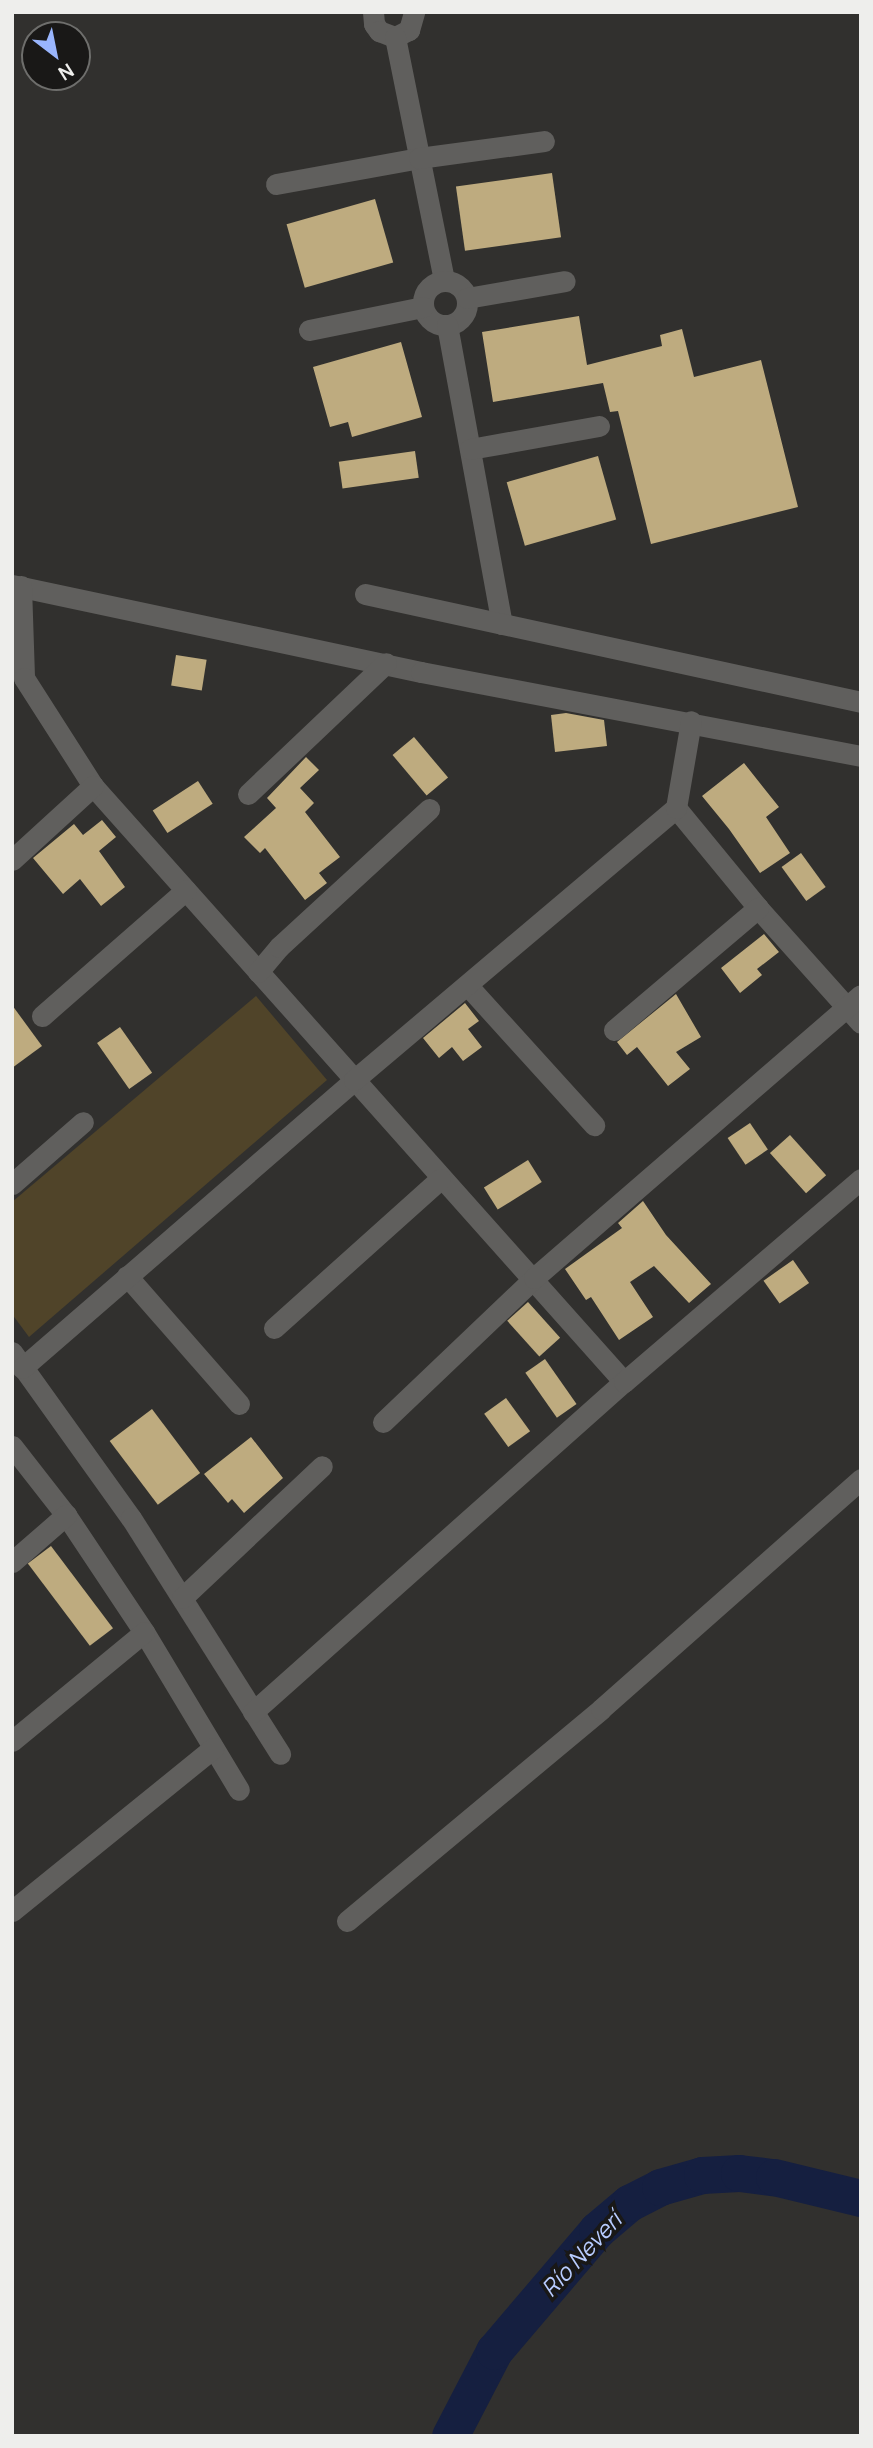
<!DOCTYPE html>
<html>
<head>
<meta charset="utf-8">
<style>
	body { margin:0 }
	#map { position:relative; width:873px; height:2448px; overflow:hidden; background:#31302e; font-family:Manrope,sans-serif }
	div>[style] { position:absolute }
	.green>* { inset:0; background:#504429 }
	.river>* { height:37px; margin:-18.5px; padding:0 18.5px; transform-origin:18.5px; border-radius:18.5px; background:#151f40 }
	.building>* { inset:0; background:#beab7f; transform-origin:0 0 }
	.street>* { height:21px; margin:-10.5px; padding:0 10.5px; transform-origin:10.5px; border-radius:10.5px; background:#605f5d }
	.street>.ring { margin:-10.5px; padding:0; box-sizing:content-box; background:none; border:21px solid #605f5d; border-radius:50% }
	span { translate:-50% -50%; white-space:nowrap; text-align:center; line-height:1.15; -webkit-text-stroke:7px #191817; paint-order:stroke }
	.water-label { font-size:23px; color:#b8ccff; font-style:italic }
	.frame { position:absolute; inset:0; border:14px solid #eeeeec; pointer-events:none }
	.north { position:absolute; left:21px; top:21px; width:70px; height:70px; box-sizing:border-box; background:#191817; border:2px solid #6e6e6c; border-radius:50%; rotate:148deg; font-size:19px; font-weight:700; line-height:28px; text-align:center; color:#eeeeec }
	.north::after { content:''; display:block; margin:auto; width:24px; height:32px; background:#99b5fd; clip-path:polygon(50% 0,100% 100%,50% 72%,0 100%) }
</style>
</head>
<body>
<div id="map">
	<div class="green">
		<i style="clip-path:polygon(256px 996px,327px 1080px,29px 1337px,12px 1314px,12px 1202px)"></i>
	</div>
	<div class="river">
		<i style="left:450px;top:2436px;width:96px;rotate:-62.6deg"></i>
		<i style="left:494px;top:2351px;width:159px;rotate:-49.6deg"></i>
		<i style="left:597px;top:2230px;width:42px;rotate:-40.2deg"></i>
		<i style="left:629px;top:2203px;width:35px;rotate:-27deg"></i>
		<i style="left:660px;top:2187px;width:44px;rotate:-15.9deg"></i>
		<i style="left:702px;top:2175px;width:37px;rotate:-3deg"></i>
		<i style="left:739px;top:2173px;width:35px;rotate:7deg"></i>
		<i style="left:774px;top:2177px;width:89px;rotate:13.6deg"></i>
	</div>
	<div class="building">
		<i style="left:552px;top:173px;width:65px;height:97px;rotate:82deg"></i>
		<i style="left:375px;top:199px;width:66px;height:92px;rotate:74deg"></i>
		<i style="clip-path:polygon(579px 316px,587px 365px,662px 346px,660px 335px,682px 329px,694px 377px,761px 360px,798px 507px,651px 544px,618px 411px,610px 412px,603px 383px,493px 402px,482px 332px)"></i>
		<i style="clip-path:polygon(401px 342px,422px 417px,352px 437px,348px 422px,330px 427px,313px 367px)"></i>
		<i style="left:415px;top:451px;width:27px;height:77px;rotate:82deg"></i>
		<i style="left:598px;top:456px;width:66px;height:95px;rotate:74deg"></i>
		<i style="left:176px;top:655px;width:31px;height:31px;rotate:9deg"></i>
		<i style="clip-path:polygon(566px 713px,604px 720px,607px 746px,555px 752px,551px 715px)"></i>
		<i style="left:414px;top:737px;width:53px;height:28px;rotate:50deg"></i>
		<i style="clip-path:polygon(306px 757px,319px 770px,300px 788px,314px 803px,305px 812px,340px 857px,319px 873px,327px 883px,305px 900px,265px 848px,260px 853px,244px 837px,276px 808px,267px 798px)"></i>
		<i style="clip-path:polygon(744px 763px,779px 807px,766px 817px,790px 853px,760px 873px,729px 829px,702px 796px)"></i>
		<i style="left:198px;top:781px;width:27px;height:54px;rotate:57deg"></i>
		<i style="clip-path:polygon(102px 820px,116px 837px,99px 851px,125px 887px,101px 906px,80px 879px,63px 894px,33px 858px,74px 824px,83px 835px)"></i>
		<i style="left:801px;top:853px;width:42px;height:24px;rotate:54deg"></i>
		<i style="clip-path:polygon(764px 934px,779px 952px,757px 969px,762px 975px,740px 993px,721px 968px)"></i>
		<i style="clip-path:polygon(676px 994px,701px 1037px,676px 1052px,690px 1069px,668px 1086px,637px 1047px,627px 1055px,617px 1042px)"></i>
		<i style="clip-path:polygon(465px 1003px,479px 1021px,468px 1029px,482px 1047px,463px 1061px,452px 1047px,439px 1058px,423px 1038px)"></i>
		<i style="clip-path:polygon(12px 1005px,42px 1046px,12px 1068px)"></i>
		<i style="left:120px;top:1027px;width:56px;height:28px;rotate:55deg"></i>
		<i style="left:750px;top:1123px;width:32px;height:27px;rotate:56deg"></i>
		<i style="left:790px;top:1135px;width:54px;height:27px;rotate:48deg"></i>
		<i style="left:528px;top:1160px;width:26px;height:52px;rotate:58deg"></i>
		<i style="clip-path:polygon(643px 1201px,666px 1235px,711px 1284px,689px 1303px,654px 1266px,630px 1282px,653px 1317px,619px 1340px,591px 1297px,586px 1300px,565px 1269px,622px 1228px,618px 1223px)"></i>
		<i style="left:793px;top:1260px;width:28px;height:36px;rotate:55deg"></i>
		<i style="left:528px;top:1302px;width:48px;height:28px;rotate:48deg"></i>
		<i style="left:545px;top:1359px;width:55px;height:24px;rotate:55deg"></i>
		<i style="left:506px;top:1398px;width:41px;height:27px;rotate:54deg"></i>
		<i style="left:152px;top:1409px;width:80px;height:53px;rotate:53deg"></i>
		<i style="clip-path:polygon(251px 1437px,283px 1478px,244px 1513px,232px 1499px,228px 1503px,204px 1474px)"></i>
		<i style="left:51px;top:1546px;width:103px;height:29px;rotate:53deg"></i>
	</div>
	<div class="street">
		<i style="left:373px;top:12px;width:12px;rotate:85deg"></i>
		<i style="left:374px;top:24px;width:9px;rotate:54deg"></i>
		<i style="left:379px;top:31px;width:17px;rotate:21deg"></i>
		<i style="left:395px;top:37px;width:16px;rotate:-27deg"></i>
		<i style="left:409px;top:30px;width:19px;rotate:-74deg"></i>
		<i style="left:395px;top:37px;width:248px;rotate:78.6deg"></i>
		<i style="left:276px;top:184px;width:145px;rotate:-10.3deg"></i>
		<i style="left:419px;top:158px;width:126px;rotate:-7.7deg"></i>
		<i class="ring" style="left:423px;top:281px;width:23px;height:23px"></i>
		<i style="left:467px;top:298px;width:99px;rotate:-9.8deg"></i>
		<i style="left:447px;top:325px;width:304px;rotate:79.6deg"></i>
		<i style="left:309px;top:330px;width:116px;rotate:-11.4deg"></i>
		<i style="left:470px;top:449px;width:131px;rotate:-10.1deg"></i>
		<i style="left:12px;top:585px;width:418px;rotate:12deg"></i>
		<i style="left:421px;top:672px;width:448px;rotate:10.8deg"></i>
		<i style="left:21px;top:586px;width:92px;rotate:88.1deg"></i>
		<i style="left:24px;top:678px;width:128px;rotate:57.4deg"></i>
		<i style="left:93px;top:786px;width:798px;rotate:48.3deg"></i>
		<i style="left:365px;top:594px;width:508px;rotate:12.28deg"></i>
		<i style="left:248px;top:794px;width:190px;rotate:-43.5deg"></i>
		<i style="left:676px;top:808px;width:129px;rotate:50.6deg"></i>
		<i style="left:758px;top:908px;width:154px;rotate:48.2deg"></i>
		<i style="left:12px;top:860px;width:110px;rotate:-42.4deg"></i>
		<i style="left:258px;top:972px;width:33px;rotate:-50deg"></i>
		<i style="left:279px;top:947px;width:204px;rotate:-42.6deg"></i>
		<i style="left:468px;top:986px;width:188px;rotate:47.8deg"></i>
		<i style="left:42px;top:1016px;width:191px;rotate:-41.2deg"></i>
		<i style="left:614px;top:1030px;width:189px;rotate:-40.3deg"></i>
		<i style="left:12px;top:1184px;width:94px;rotate:-41.1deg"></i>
		<i style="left:127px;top:1276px;width:170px;rotate:48.8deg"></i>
		<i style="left:274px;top:1328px;width:223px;rotate:-41.9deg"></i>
		<i style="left:12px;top:1352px;width:204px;rotate:54.4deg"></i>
		<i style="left:131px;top:1518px;width:279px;rotate:57.7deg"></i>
		<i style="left:22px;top:1368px;width:440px;rotate:-40.9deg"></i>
		<i style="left:354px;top:1080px;width:422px;rotate:-40.2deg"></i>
		<i style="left:676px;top:808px;width:88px;rotate:-80.2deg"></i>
		<i style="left:383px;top:1422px;width:209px;rotate:-43.6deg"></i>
		<i style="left:534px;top:1278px;width:432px;rotate:-40.9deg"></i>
		<i style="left:12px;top:1446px;width:88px;rotate:52deg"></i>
		<i style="left:66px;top:1515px;width:141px;rotate:56.3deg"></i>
		<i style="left:144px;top:1632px;width:184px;rotate:59deg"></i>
		<i style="left:12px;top:1562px;width:72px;rotate:-41deg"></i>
		<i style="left:182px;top:1598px;width:192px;rotate:-43.3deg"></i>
		<i style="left:253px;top:1712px;width:497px;rotate:-41.7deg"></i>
		<i style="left:624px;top:1382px;width:312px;rotate:-40.6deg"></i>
		<i style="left:12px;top:1741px;width:171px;rotate:-39.5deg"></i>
		<i style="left:12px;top:1911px;width:259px;rotate:-39deg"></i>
		<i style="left:347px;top:1921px;width:331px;rotate:-39.8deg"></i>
		<i style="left:601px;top:1709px;width:347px;rotate:-41.5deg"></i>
	</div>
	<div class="water-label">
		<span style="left:581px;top:2254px;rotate:-47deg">Río Neverí</span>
	</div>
	<div class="frame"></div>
	<div class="north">N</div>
</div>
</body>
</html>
